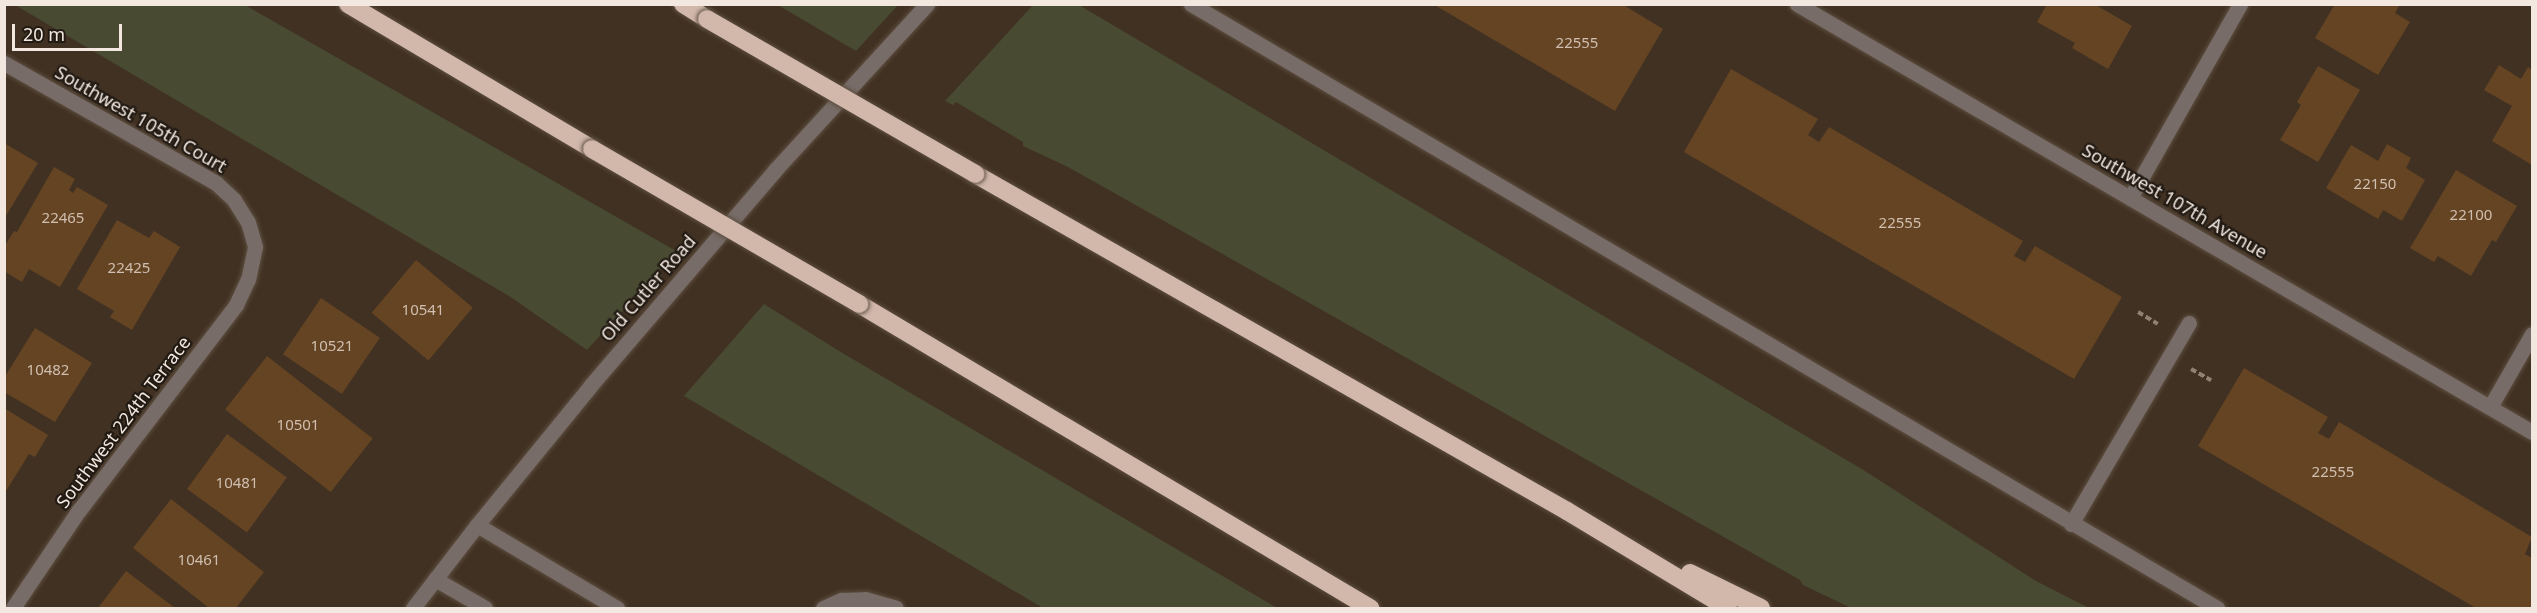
<!DOCTYPE html>
<html>
<head>
<meta charset="utf-8">
<style>
	body { margin:0 }
	#map { position:relative; width:2537px; height:613px; overflow:hidden; background:#413122; font-family:"Noto Sans",sans-serif }
	div>[style] { position:absolute }
	.green>* { inset:0; background:#484a31 }
	.building>* { inset:0; background:#654423; transform-origin:0 0 }
	.path>* { height:4px; margin-top:-2px; transform-origin:0; background:repeating-linear-gradient(90deg,#8f8275 0 6px,transparent 0 9px) }
	.roads { filter:drop-shadow(0 0 2px #5d4e40) drop-shadow(0 0 2px #5d4e40) }
	.minor>* { height:15px; margin:-7.5px; padding:0 7.5px; transform-origin:7.5px; border-radius:7.5px; background:#776c67 }
	.highway>* { height:18px; margin:-9px; padding:0 9px; transform-origin:9px; border-radius:9px; background:#d1b8ab }
	.bridges { filter:drop-shadow(0 0 2px #5d4e40) drop-shadow(0 0 2px #5d4e40) }
	.highway-bridge>* { height:18px; margin:-9px; padding:0 9px; transform-origin:9px; border-radius:9px; background:#d1b8ab }
	span { translate:-50% -50%; white-space:nowrap; text-align:center; line-height:1.15; -webkit-text-stroke:4.5px #221b14; paint-order:stroke }
	.number-label { font-size:15px; color:#d0bfb0 }
	.number-label span { -webkit-text-stroke-width:0 }
	.street-label { font-size:18px; color:#f3e8df }
	.frame { position:absolute; inset:0; border:6px solid #f3e8df; pointer-events:none }
	.scale { position:absolute; left:12px; top:24px; width:110px; height:27px; box-sizing:border-box; border:3px solid #f3e8df; border-top:0; padding-left:8px; font-size:18px; line-height:21px; white-space:nowrap; color:#f3e8df; -webkit-text-stroke:4px #221b14; paint-order:stroke }
</style>
</head>
<body>
<div id="map">
	<div class="green">
		<i style="clip-path:polygon(1034px 4px,1079px 5px,1865px 471px,2036px 581px,2089px 608px,1851px 608px,1803px 585px,1800px 580px,1157px 217px,1068px 167px,1023px 146px,1023px 142px,956px 102px,953px 105px,945px 101px)"></i>
		<i style="clip-path:polygon(15px 5px,245px 5px,676px 251px,587px 350px,509px 296px)"></i>
		<i style="clip-path:polygon(778px 5px,898px 5px,856px 51px)"></i>
		<i style="clip-path:polygon(764px 304px,839px 351px,1277px 608px,1043px 608px,684px 396px)"></i>
	</div>
	<div class="building">
		<i style="clip-path:polygon(1433px 4px,1622px 4px,1663px 29px,1615px 111px)"></i>
		<i style="clip-path:polygon(2047px 4px,2094px 4px,2132px 26px,2108px 69px,2072px 48px,2075px 43px,2037px 22px)"></i>
		<i style="clip-path:polygon(2335px 4px,2400px 4px,2395px 13px,2410px 22px,2378px 75px,2315px 38px)"></i>
		<i style="clip-path:polygon(2499px 65px,2521px 79px,2528px 67px,2532px 70px,2532px 165px,2492px 141px,2512px 106px,2484px 90px)"></i>
		<i style="clip-path:polygon(2318px 66px,2360px 90px,2318px 162px,2280px 140px,2301px 105px,2297px 102px)"></i>
		<i style="clip-path:polygon(1731px 69px,1818px 119px,1808px 135px,1819px 142px,1829px 127px,2023px 241px,2014px 256px,2025px 262px,2035px 246px,2122px 297px,2074px 379px,1684px 152px)"></i>
		<i style="clip-path:polygon(4px 143px,38px 163px,4px 219px)"></i>
		<i style="clip-path:polygon(2387px 144px,2411px 158px,2406px 168px,2425px 180px,2402px 221px,2383px 210px,2378px 219px,2326px 188px,2351px 145px,2378px 161px)"></i>
		<i style="clip-path:polygon(54px 167px,75px 179px,69px 190px,73px 193px,77px 187px,108px 205px,60px 287px,29px 269px,22px 282px,4px 271px,4px 247px,14px 231px,17px 232px)"></i>
		<i style="clip-path:polygon(2456px 170px,2517px 206px,2496px 242px,2492px 240px,2471px 276px,2438px 256px,2434px 262px,2410px 248px)"></i>
		<i style="clip-path:polygon(117px 220px,149px 238px,154px 231px,180px 247px,132px 330px,110px 317px,114px 311px,77px 289px)"></i>
		<i style="left:416px;top:260px;width:74px;height:69px;rotate:40deg"></i>
		<i style="left:321px;top:298px;width:71px;height:68px;rotate:34deg"></i>
		<i style="clip-path:polygon(35px 328px,92px 363px,55px 422px,4px 392px,4px 378px)"></i>
		<i style="left:267px;top:356px;width:134px;height:68px;rotate:38deg"></i>
		<i style="clip-path:polygon(2244px 368px,2328px 417px,2318px 433px,2329px 439px,2339px 422px,2532px 537px,2525px 554px,2532px 558px,2532px 608px,2476px 608px,2198px 446px)"></i>
		<i style="clip-path:polygon(4px 408px,48px 435px,35px 457px,29px 454px,6px 491px)"></i>
		<i style="left:227px;top:434px;width:74px;height:68px;rotate:36deg"></i>
		<i style="clip-path:polygon(171px 499px,264px 572px,236px 608px,209px 608px,133px 548px)"></i>
		<i style="clip-path:polygon(126px 571px,175px 608px,98px 608px)"></i>
	</div>
	<div class="path">
		<i style="left:2138px;top:312px;width:23px;rotate:31deg"></i>
		<i style="left:2191px;top:369px;width:23px;rotate:29deg"></i>
	</div>
	<div class="roads">
		<div class="minor">
			<i style="left:1191px;top:4px;width:1191px;rotate:30.49deg"></i>
			<i style="left:1797px;top:4px;width:851px;rotate:30.21deg"></i>
			<i style="left:4px;top:63px;width:244px;rotate:29.5deg"></i>
			<i style="left:216px;top:183px;width:25px;rotate:43deg"></i>
			<i style="left:234px;top:200px;width:26px;rotate:58deg"></i>
			<i style="left:248px;top:222px;width:26px;rotate:74deg"></i>
			<i style="left:255px;top:247px;width:33px;rotate:102deg"></i>
			<i style="left:248px;top:279px;width:29px;rotate:115deg"></i>
			<i style="left:236px;top:305px;width:258px;rotate:127.4deg"></i>
			<i style="left:79px;top:510px;width:118px;rotate:124deg"></i>
			<i style="left:2130px;top:198px;width:223px;rotate:-60.4deg"></i>
			<i style="left:2490px;top:407px;width:84px;rotate:-60.1deg"></i>
			<i style="left:2071px;top:524px;width:233px;rotate:-59.6deg"></i>
			<i style="left:477px;top:525px;width:163px;rotate:30.7deg"></i>
			<i style="left:435px;top:579px;width:58px;rotate:30.1deg"></i>
			<i style="left:413px;top:608px;width:105px;rotate:-52.4deg"></i>
			<i style="left:477px;top:525px;width:181px;rotate:-50.8deg"></i>
			<i style="left:591px;top:385px;width:283px;rotate:-49.4deg"></i>
			<i style="left:775px;top:170px;width:225px;rotate:-47.5deg"></i>
			<i style="left:823px;top:608px;width:20px;rotate:-24deg"></i>
			<i style="left:841px;top:600px;width:24px;rotate:-2deg"></i>
			<i style="left:865px;top:599px;width:32px;rotate:16deg"></i>
		</div>
		<div class="highway">
			<i style="left:348px;top:4px;width:284px;rotate:30.7deg"></i>
			<i style="left:683px;top:4px;width:28px;rotate:32deg"></i>
			<i style="left:975px;top:174px;width:681px;rotate:29.65deg"></i>
			<i style="left:1567px;top:511px;width:188px;rotate:31.1deg"></i>
			<i style="left:859px;top:304px;width:595px;rotate:30.75deg"></i>
			<i style="left:1690px;top:573px;width:79px;rotate:26.2deg"></i>
		</div>
	</div>
	<div class="bridges">
		<div class="highway-bridge">
			<i style="left:707px;top:19px;width:310px;rotate:30deg"></i>
			<i style="left:592px;top:149px;width:309px;rotate:30.1deg"></i>
		</div>
	</div>
	<div class="number-label">
		<span style="left:1577px;top:43px">22555</span>
		<span style="left:2375px;top:184px">22150</span>
		<span style="left:2471px;top:215px">22100</span>
		<span style="left:63px;top:218px">22465</span>
		<span style="left:1900px;top:223px">22555</span>
		<span style="left:129px;top:268px">22425</span>
		<span style="left:423px;top:310px">10541</span>
		<span style="left:332px;top:346px">10521</span>
		<span style="left:48px;top:370px">10482</span>
		<span style="left:298px;top:425px">10501</span>
		<span style="left:2333px;top:472px">22555</span>
		<span style="left:237px;top:483px">10481</span>
		<span style="left:199px;top:560px">10461</span>
	</div>
	<div class="street-label">
		<span style="left:141px;top:119px;rotate:30deg">Southwest 105th Court</span>
		<span style="left:2175px;top:201px;rotate:30deg">Southwest 107th Avenue</span>
		<span style="left:648px;top:288px;rotate:-49deg">Old Cutler Road</span>
		<span style="left:123px;top:422px;rotate:-53deg">Southwest 224th Terrace</span>
	</div>
	<div class="frame"></div>
	<div class="scale">20 m</div>
</div>
</body>
</html>
